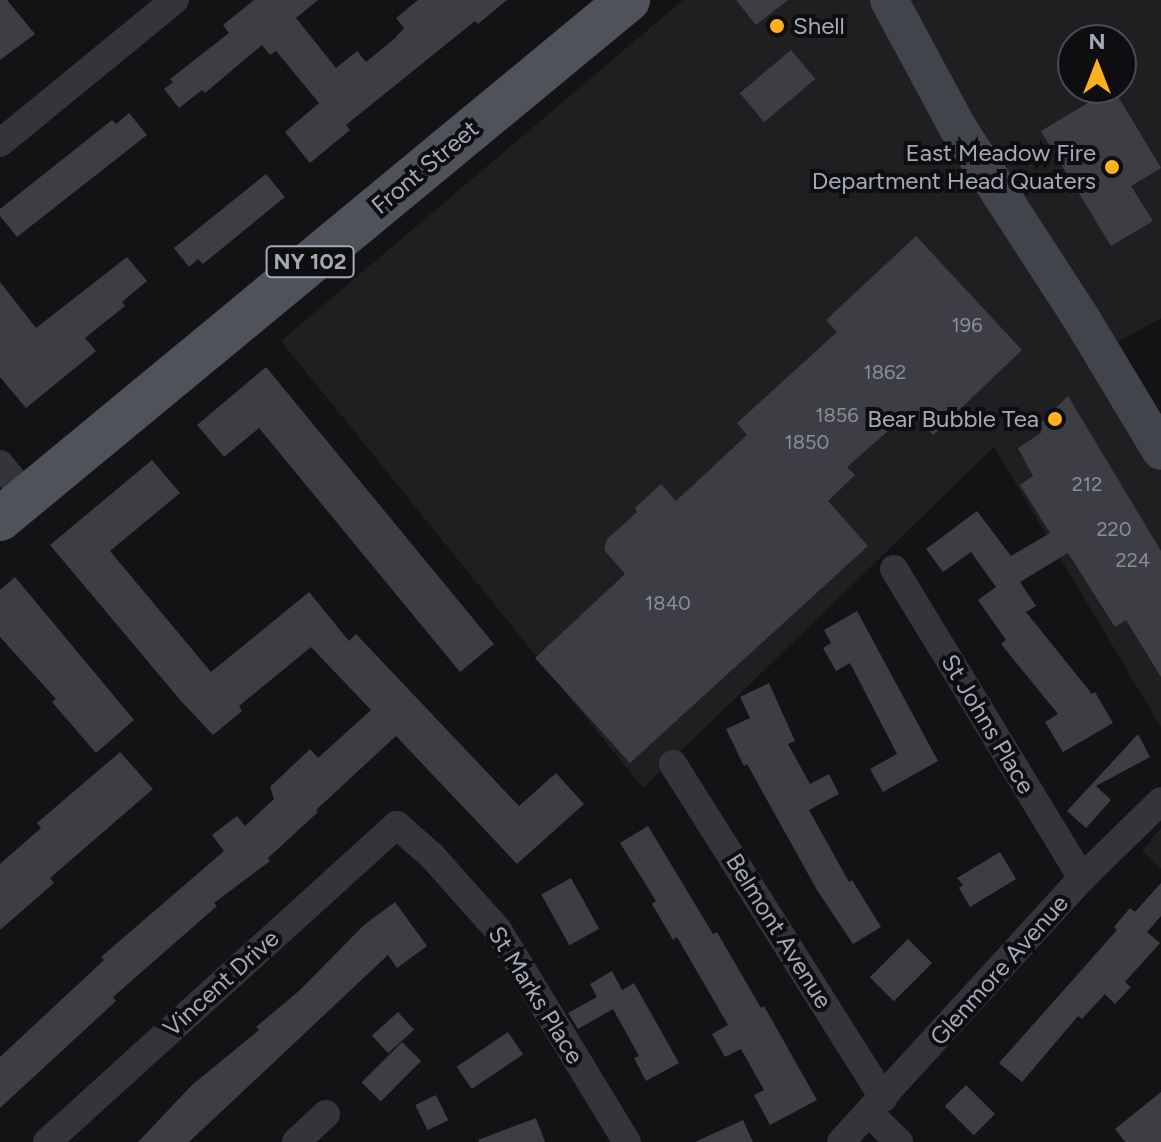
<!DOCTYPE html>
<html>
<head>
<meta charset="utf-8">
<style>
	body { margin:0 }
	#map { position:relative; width:1161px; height:1142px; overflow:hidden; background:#131315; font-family:Figtree,sans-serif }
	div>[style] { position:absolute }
	.built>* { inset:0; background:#1f1f22 }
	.building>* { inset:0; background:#3c3e43; transform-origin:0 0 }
	.street>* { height:28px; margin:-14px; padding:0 14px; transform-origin:14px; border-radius:14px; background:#34353a }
	.secondary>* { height:38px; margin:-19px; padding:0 19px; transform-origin:19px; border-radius:19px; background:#41444a }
	.primary>* { height:44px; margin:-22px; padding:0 22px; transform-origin:22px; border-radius:22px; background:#4f525a }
	.dots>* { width:22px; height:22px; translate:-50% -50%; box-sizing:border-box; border:4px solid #0e0e10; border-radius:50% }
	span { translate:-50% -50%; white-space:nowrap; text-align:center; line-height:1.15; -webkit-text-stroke:8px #0e0e10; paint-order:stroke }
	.number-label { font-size:20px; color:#898e9a }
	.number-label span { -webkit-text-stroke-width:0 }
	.shield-label span { padding:2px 6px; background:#0e0e10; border:2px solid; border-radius:6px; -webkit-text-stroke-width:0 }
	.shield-label { font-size:22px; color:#a3a9b7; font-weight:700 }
	.poi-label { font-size:24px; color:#a3a9b7 }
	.left { translate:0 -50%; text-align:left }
	.right { translate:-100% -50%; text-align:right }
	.street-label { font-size:24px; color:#a3a9b7 }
	.north { position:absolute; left:1057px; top:24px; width:80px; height:80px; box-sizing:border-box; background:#0e0e10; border:2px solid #4a4c53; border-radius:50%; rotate:0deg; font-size:22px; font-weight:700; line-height:32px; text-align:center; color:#a3a9b7 }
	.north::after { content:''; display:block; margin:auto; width:28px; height:36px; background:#ffb021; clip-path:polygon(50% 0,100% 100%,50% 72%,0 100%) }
</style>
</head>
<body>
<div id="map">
	<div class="built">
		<i style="clip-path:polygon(evenodd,683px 0,1161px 0,1161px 318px,1118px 342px,1161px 414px,1161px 727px,994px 447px,643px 788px,281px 341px,683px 0,1073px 40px,1121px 40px,1121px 88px,1073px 88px,1073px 40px)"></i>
		<i style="clip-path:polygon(1161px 828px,1161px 869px,1142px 851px)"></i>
	</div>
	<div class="building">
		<i style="clip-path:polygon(0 0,7px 0,35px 34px,0 60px)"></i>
		<i style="clip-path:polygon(254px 0,318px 0,296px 18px,336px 68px,357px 51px,366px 62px,395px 38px,404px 28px,396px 18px,418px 0,507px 0,478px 24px,475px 21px,346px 125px,350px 130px,310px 163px,285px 132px,319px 103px,276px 51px,270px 55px,262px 45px,205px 93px,202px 90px,179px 108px,164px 89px,173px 82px,170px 79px,229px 33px,223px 25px)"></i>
		<i style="clip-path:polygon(736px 0,788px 0,756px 25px)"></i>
		<i style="left:791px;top:50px;width:38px;height:67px;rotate:50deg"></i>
		<i style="clip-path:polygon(1113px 88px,1161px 168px,1131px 186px,1153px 221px,1111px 246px,1041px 131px)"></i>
		<i style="clip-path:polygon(129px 113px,147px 135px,17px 237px,0 216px,0 209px,112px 120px,116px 124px)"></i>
		<i style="clip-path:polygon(266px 174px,285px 197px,203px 264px,198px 259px,189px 267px,174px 248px)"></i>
		<i style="clip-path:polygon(916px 236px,1022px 350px,933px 435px,911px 411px,847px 467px,855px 475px,828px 501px,868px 546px,630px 763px,535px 658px,625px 574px,604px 550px,607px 539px,637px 512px,635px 508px,661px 484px,676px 501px,747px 435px,737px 423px,837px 332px,826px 320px)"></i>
		<i style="clip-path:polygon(127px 257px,147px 281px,122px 302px,125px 306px,85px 338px,96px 351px,26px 408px,0 377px,0 282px,36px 328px)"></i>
		<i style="clip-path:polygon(266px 367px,494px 644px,460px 672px,259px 428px,224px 457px,197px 425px)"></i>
		<i style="clip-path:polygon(1068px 396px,1161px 551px,1161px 677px,1126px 620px,1115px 627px,1068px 553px,1020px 582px,1036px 606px,1026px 612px,1092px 694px,1095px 692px,1113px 723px,1063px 752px,1045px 722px,1058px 714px,1001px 644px,1006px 640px,978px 600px,996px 587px,971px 552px,943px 572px,926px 549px,977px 511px,1011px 556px,1050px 533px,1020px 485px,1033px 476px,1018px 448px,1041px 433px,1037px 426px)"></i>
		<i style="clip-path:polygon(152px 460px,180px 493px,110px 551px,211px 672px,309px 592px,349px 641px,356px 634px,519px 806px,556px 773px,584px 804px,517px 864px,396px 736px,316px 810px,318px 812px,268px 858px,270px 861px,214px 903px,217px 906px,113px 997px,116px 1001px,0 1108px,0 1057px,104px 960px,101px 957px,224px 851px,212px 835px,237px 816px,245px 826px,274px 799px,270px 787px,310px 749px,318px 758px,371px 710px,311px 647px,239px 706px,242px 711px,213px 735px,181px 701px,50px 545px)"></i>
		<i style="clip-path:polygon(15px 577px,134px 720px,96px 753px,52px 702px,56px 699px,0 637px,0 590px)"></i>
		<i style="clip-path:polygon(857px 611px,938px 761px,883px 792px,870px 769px,897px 754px,850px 663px,836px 671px,823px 648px,831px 643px,824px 630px)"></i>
		<i style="clip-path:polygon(769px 683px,795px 741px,788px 744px,810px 784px,829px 774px,839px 794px,809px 810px,849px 882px,852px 880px,881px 927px,853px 944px,817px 890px,747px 764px,744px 766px,726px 729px,750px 718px,740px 697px)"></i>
		<i style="clip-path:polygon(1138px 734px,1150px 757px,1096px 786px,1111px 800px,1086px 828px,1067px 811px)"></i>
		<i style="clip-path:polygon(120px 752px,153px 789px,50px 878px,54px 883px,0 930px,0 864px,41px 828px,37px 823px)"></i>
		<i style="clip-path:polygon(648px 826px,713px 934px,717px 932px,761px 1008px,764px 1006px,817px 1100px,770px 1125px,754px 1095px,764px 1090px,741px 1049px,725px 1057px,712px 1034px,728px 1025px,677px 937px,673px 940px,652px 904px,656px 901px,620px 843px)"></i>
		<i style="clip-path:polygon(1000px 852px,1016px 879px,970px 907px,959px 888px,963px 885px,957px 878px)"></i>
		<i style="left:571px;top:878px;width:58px;height:34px;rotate:61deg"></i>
		<i style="clip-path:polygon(1161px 883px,1161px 916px,1147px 932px,1160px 943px,1125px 982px,1131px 987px,1115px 1004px,1105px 994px,1082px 1019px,1078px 1016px,1022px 1082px,999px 1063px,1117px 930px,1114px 927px,1130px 908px,1135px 912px)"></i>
		<i style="clip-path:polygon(395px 902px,427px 946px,397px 968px,388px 955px,189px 1142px,138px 1142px,192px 1085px,259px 1030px,256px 1027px,300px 990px,364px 925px)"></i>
		<i style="left:908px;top:939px;width:34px;height:54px;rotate:45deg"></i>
		<i style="clip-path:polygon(612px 971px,622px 990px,634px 983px,679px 1063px,646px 1081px,634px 1058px,639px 1056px,613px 1009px,578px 1029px,568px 1013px,597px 997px,590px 984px)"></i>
		<i style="left:398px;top:1012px;width:24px;height:35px;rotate:48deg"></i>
		<i style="left:508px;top:1032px;width:27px;height:62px;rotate:56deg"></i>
		<i style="left:402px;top:1042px;width:27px;height:57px;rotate:45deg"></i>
		<i style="left:966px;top:1085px;width:41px;height:30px;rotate:45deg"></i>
		<i style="clip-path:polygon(1161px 1092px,1161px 1142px,1125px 1142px,1115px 1129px)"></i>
		<i style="left:436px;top:1095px;width:28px;height:23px;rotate:64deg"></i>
		<i style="clip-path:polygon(536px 1118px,545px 1142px,479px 1142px,478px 1140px)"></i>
		<i style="clip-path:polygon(743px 1120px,753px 1142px,695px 1142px)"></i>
	</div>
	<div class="street">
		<i style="left:0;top:143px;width:226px;rotate:-39.3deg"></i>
		<i style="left:0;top:464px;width:43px;rotate:50.7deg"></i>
		<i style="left:894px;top:569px;width:362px;rotate:58.7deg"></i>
		<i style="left:673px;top:764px;width:395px;rotate:57.8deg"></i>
		<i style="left:869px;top:1113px;width:42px;rotate:44deg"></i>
		<i style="left:47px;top:1142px;width:472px;rotate:-42.2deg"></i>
		<i style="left:397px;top:825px;width:47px;rotate:41.5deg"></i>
		<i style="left:432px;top:856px;width:99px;rotate:48.3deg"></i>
		<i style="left:498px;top:930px;width:248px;rotate:58.7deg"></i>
		<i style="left:296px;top:1142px;width:41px;rotate:-43deg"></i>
		<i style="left:841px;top:1142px;width:357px;rotate:-47.6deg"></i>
		<i style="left:1082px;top:878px;width:110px;rotate:-44.3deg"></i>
	</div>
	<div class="secondary">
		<i style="left:889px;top:0;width:145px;rotate:61.7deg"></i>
		<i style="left:958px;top:128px;width:232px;rotate:57.1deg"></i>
		<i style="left:1084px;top:323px;width:149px;rotate:59deg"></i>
	</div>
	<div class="primary">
		<i style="left:0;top:519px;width:815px;rotate:-39.57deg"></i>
	</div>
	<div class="dots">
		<i style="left:777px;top:26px;background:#ffb021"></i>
		<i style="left:1112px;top:167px;background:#ffb021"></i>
		<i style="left:1055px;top:419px;background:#ffb021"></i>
	</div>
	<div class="number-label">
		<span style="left:967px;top:325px">196</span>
		<span style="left:885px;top:372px">1862</span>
		<span style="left:837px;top:415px">1856</span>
		<span style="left:807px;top:442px">1850</span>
		<span style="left:1087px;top:484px">212</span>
		<span style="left:1114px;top:529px">220</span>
		<span style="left:1133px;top:560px">224</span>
		<span style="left:668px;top:603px">1840</span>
	</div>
	<div class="shield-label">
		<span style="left:310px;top:262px">NY 102</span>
	</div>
	<div class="poi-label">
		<span class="left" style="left:793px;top:26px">Shell</span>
		<span class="right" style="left:1096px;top:167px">East Meadow Fire<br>Department Head Quaters</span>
		<span class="right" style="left:1039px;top:419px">Bear Bubble Tea</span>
	</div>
	<div class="street-label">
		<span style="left:425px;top:167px;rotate:-40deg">Front Street</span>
		<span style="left:988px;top:724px;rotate:59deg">St Johns Place</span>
		<span style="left:779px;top:931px;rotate:58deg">Belmont Avenue</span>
		<span style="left:999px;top:970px;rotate:-48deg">Glenmore Avenue</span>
		<span style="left:221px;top:983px;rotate:-42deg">Vincent Drive</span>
		<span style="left:536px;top:995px;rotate:58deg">St Marks Place</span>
	</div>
	<div class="north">N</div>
</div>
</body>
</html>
